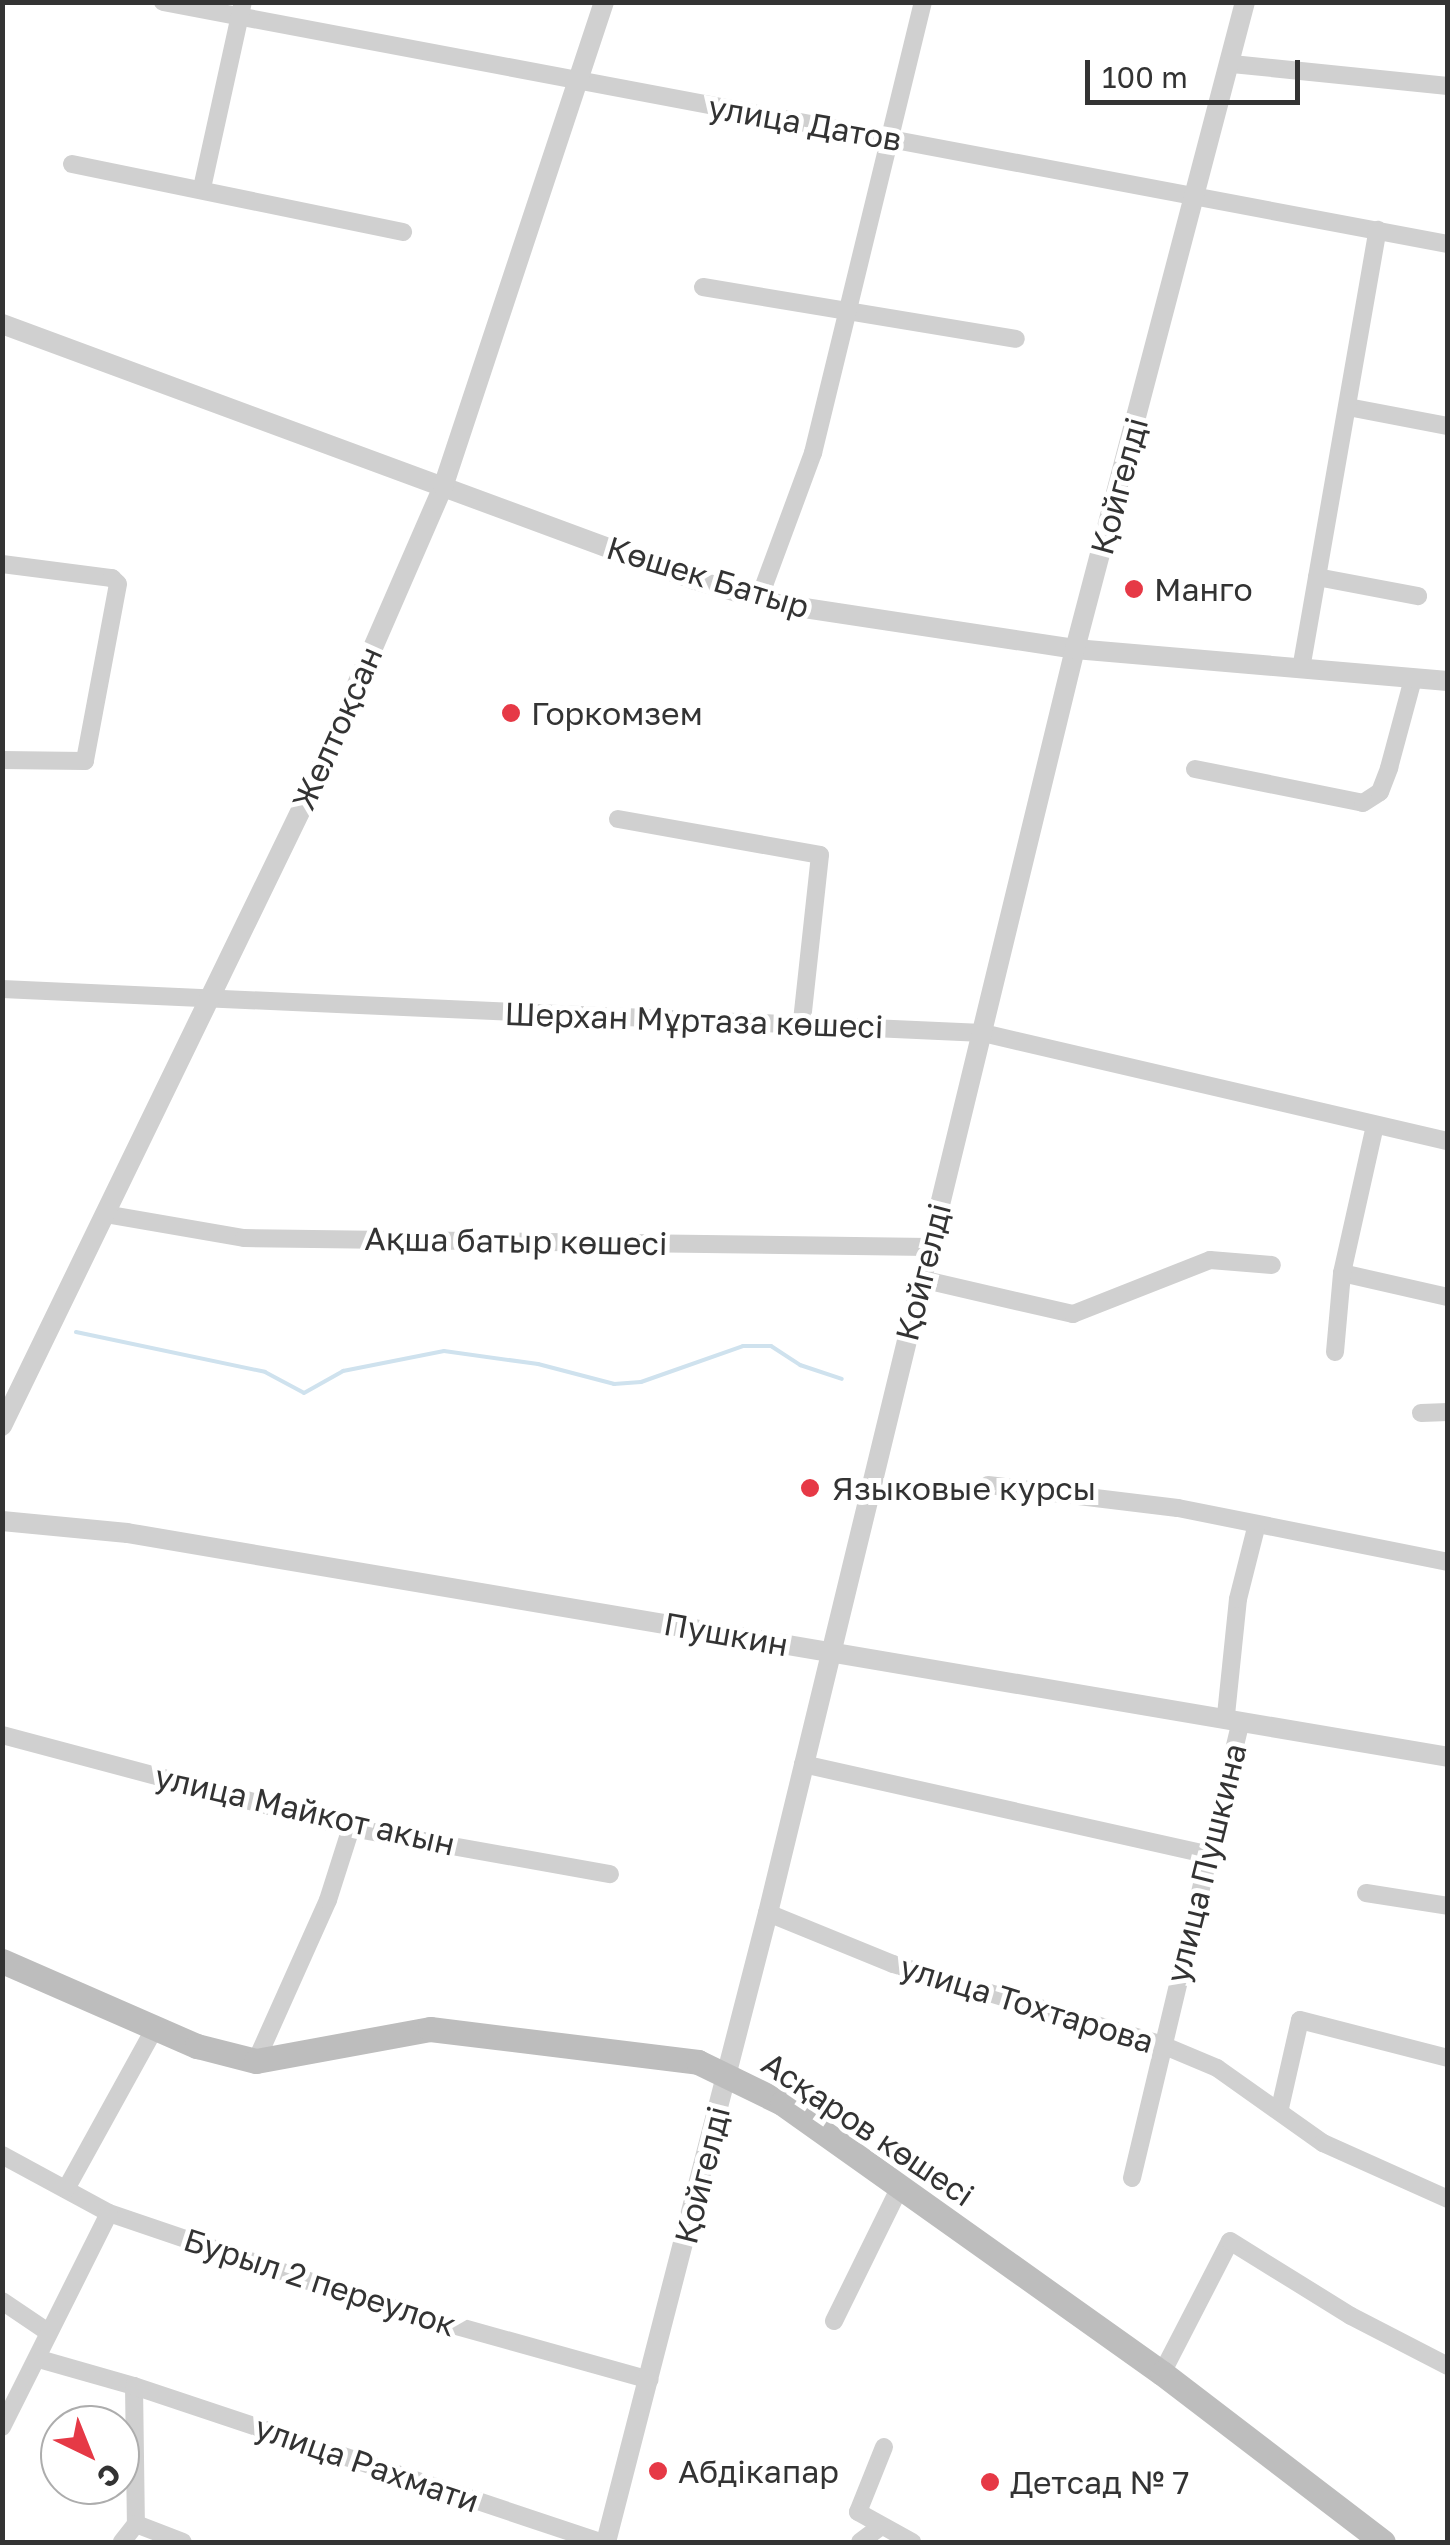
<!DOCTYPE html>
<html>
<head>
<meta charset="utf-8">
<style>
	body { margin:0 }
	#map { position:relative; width:1450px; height:2545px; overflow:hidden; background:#fff; font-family:"Golos Text",sans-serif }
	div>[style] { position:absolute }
	.stream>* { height:4px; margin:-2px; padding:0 2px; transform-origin:2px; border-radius:2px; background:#cfe2ee }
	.minor>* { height:18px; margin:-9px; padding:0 9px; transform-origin:9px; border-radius:9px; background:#d0d0d0 }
	.tertiary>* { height:20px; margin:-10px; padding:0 10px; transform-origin:10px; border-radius:10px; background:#d0d0d0 }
	.secondary>* { height:25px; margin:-12.5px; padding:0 12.5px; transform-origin:12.5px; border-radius:12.5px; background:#bdbdbd }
	.dots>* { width:28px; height:28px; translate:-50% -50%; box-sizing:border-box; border:5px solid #fff; border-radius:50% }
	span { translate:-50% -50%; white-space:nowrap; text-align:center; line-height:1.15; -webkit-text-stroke:10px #fff; paint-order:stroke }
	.street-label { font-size:32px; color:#333 }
	.poi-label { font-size:32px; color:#333 }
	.left { translate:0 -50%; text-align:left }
	.frame { position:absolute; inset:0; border:5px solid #333; pointer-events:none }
	.north { position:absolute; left:40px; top:2405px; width:100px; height:100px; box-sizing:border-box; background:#fff; border:2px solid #adadad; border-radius:50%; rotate:137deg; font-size:28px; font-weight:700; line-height:40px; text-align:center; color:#333 }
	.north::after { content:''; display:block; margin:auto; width:35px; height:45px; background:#e63946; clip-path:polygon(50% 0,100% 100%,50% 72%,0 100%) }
	.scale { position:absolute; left:1085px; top:60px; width:215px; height:45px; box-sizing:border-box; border:5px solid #333; border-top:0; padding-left:12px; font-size:30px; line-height:35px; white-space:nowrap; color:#333; -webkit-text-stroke:8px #fff; paint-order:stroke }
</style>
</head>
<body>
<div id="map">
	<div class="stream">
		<i style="left:76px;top:1332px;width:193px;rotate:11.9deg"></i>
		<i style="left:265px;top:1372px;width:44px;rotate:28.3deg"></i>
		<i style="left:304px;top:1393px;width:45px;rotate:-29.4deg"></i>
		<i style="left:343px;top:1371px;width:103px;rotate:-11.2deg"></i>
		<i style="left:444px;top:1351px;width:95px;rotate:7.9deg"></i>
		<i style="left:538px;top:1364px;width:79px;rotate:14.7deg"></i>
		<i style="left:614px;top:1384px;width:27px;rotate:-4deg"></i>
		<i style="left:641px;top:1382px;width:108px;rotate:-19.4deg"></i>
		<i style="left:743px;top:1346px;width:28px"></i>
		<i style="left:771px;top:1346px;width:35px;rotate:33deg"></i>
		<i style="left:800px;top:1365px;width:44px;rotate:18.4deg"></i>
	</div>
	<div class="minor">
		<i style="left:163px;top:2px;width:1308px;rotate:10.67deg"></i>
		<i style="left:1232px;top:64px;width:217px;rotate:5.8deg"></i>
		<i style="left:72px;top:164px;width:338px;rotate:11.6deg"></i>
		<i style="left:202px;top:188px;width:190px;rotate:-77.6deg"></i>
		<i style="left:703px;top:287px;width:317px;rotate:9.4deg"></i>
		<i style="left:1348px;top:407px;width:102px;rotate:10.8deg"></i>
		<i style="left:2px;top:564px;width:111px;rotate:7.3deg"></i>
		<i style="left:112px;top:578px;width:8px;rotate:45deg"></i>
		<i style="left:118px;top:584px;width:180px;rotate:100.6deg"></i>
		<i style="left:85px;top:761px;width:83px;rotate:-179.3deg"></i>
		<i style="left:1317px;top:577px;width:103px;rotate:10.7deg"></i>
		<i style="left:759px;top:599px;width:156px;rotate:-69.7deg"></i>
		<i style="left:813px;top:453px;width:464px;rotate:-76.3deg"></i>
		<i style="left:1301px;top:669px;width:446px;rotate:-80.1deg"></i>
		<i style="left:1195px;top:769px;width:171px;rotate:11.4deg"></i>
		<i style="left:1363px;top:803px;width:20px;rotate:-33deg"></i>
		<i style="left:1380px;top:792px;width:26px;rotate:-69deg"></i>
		<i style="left:1389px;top:768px;width:92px;rotate:-74.9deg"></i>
		<i style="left:618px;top:819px;width:205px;rotate:10.1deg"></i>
		<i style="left:820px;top:855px;width:168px;rotate:96.2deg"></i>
		<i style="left:2px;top:989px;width:982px;rotate:2.57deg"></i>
		<i style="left:983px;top:1033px;width:477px;rotate:13.1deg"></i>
		<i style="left:105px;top:1214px;width:141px;rotate:9.8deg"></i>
		<i style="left:244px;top:1238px;width:685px;rotate:0.75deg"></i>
		<i style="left:1342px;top:1273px;width:109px;rotate:12.8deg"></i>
		<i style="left:921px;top:1279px;width:156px;rotate:13deg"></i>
		<i style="left:1073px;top:1314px;width:147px;rotate:-21.5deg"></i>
		<i style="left:1210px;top:1260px;width:62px;rotate:4.6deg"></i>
		<i style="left:1335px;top:1352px;width:79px;rotate:-84.9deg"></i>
		<i style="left:1342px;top:1273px;width:152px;rotate:-77.4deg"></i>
		<i style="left:1421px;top:1413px;width:27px;rotate:-2deg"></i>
		<i style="left:988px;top:1485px;width:191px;rotate:6.9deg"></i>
		<i style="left:1178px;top:1508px;width:275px;rotate:11.3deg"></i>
		<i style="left:1226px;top:1715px;width:117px;rotate:-84.1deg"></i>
		<i style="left:1238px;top:1599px;width:77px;rotate:-75.8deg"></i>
		<i style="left:2px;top:1735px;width:361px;rotate:14.9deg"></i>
		<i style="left:351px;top:1828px;width:263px;rotate:10.1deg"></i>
		<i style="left:803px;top:1764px;width:420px;rotate:12.6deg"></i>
		<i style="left:1366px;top:1893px;width:83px;rotate:9deg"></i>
		<i style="left:768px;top:1913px;width:135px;rotate:22.2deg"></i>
		<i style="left:893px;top:1964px;width:279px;rotate:16.7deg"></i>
		<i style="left:1160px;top:2044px;width:62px;rotate:22.8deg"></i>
		<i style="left:1217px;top:2068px;width:130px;rotate:35.3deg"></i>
		<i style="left:1323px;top:2143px;width:137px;rotate:24.1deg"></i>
		<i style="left:256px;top:2061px;width:176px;rotate:-65.9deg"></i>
		<i style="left:328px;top:1900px;width:76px;rotate:-72.3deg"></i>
		<i style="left:1280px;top:2108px;width:90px;rotate:-77.2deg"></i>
		<i style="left:1300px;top:2020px;width:153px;rotate:14.4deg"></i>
		<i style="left:2px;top:2155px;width:122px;rotate:28.5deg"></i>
		<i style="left:109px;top:2213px;width:280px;rotate:18.8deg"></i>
		<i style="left:374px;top:2303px;width:286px;rotate:15.6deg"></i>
		<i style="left:1132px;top:2178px;width:468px;rotate:-76.6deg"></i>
		<i style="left:66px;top:2189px;width:184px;rotate:-61.1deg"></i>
		<i style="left:2px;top:2301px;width:55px;rotate:34deg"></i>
		<i style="left:834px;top:2321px;width:149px;rotate:-63.8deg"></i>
		<i style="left:39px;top:2359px;width:99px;rotate:15.9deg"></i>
		<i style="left:134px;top:2386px;width:138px;rotate:89.2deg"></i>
		<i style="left:136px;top:2524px;width:23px;rotate:128deg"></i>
		<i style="left:1162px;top:2373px;width:148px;rotate:-62.7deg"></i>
		<i style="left:1230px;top:2241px;width:142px;rotate:31.8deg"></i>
		<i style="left:1351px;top:2316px;width:109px;rotate:27.3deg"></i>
		<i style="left:134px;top:2386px;width:491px;rotate:18.5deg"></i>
		<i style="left:2px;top:2427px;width:239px;rotate:-63.4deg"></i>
		<i style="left:884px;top:2447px;width:70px;rotate:111.8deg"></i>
		<i style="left:858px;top:2512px;width:62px;rotate:29.1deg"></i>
		<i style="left:136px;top:2524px;width:50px;rotate:21deg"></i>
		<i style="left:860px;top:2542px;width:25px;rotate:-37deg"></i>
	</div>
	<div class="tertiary">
		<i style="left:2px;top:324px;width:739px;rotate:20.27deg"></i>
		<i style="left:695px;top:580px;width:86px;rotate:16.1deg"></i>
		<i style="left:778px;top:604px;width:300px;rotate:8.6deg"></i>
		<i style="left:1075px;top:649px;width:374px;rotate:4.9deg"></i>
		<i style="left:2px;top:1426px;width:717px;rotate:-64.11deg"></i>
		<i style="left:315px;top:781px;width:321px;rotate:-66.5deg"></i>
		<i style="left:443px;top:487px;width:511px;rotate:-71.64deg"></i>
		<i style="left:2px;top:1521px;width:126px;rotate:5.5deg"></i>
		<i style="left:127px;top:1533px;width:1340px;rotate:9.62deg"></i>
		<i style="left:606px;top:2542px;width:650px;rotate:-75.56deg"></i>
		<i style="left:768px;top:1913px;width:1301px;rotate:-76.35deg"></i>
		<i style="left:1075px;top:649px;width:669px;rotate:-75.28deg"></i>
	</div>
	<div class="secondary">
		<i style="left:2px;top:1961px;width:213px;rotate:23.6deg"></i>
		<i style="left:197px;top:2046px;width:61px;rotate:14.3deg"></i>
		<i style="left:256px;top:2061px;width:177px;rotate:-10.4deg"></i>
		<i style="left:430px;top:2029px;width:270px;rotate:7deg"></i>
		<i style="left:698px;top:2062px;width:93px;rotate:26deg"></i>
		<i style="left:782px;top:2103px;width:466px;rotate:35.4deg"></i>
		<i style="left:1162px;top:2373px;width:278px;rotate:37.4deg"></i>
	</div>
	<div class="dots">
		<i style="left:1134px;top:589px;background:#e63946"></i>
		<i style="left:511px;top:713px;background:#e63946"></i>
		<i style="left:810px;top:1488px;background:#e63946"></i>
		<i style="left:658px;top:2471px;background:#e63946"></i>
		<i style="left:990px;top:2482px;background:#e63946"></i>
	</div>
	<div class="street-label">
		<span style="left:805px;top:123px;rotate:10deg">улица Датов</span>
		<span style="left:1119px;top:486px;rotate:-75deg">Қойгелді</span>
		<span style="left:708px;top:577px;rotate:17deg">Көшек Батыр</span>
		<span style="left:337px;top:728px;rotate:-66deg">Желтоқсан</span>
		<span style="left:694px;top:1020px;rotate:2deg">Шерхан Мұртаза көшесі</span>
		<span style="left:516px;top:1241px;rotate:1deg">Ақша батыр көшесі</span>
		<span style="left:923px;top:1272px;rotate:-76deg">Қойгелді</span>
		<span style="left:726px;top:1634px;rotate:10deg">Пушкин</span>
		<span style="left:305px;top:1810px;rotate:13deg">улица Майкот акын</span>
		<span style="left:1206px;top:1863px;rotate:-76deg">улица Пушкина</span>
		<span style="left:1027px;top:2004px;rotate:17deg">улица Тохтарова</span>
		<span style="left:868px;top:2129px;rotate:34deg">Асқаров көшесі</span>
		<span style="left:702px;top:2175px;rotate:-76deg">Қойгелді</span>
		<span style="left:320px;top:2282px;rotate:18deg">Бурыл 2 переулок</span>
		<span style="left:367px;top:2464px;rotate:19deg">улица Рахмати</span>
	</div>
	<div class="poi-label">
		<span class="left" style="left:1154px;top:589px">Манго</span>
		<span class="left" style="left:531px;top:713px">Горкомзем</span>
		<span class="left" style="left:832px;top:1488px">Языковые курсы</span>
		<span class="left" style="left:678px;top:2471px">Абдiкапар</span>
		<span class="left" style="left:1010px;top:2482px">Детсад № 7</span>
	</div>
	<div class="frame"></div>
	<div class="north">С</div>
	<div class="scale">100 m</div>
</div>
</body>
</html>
